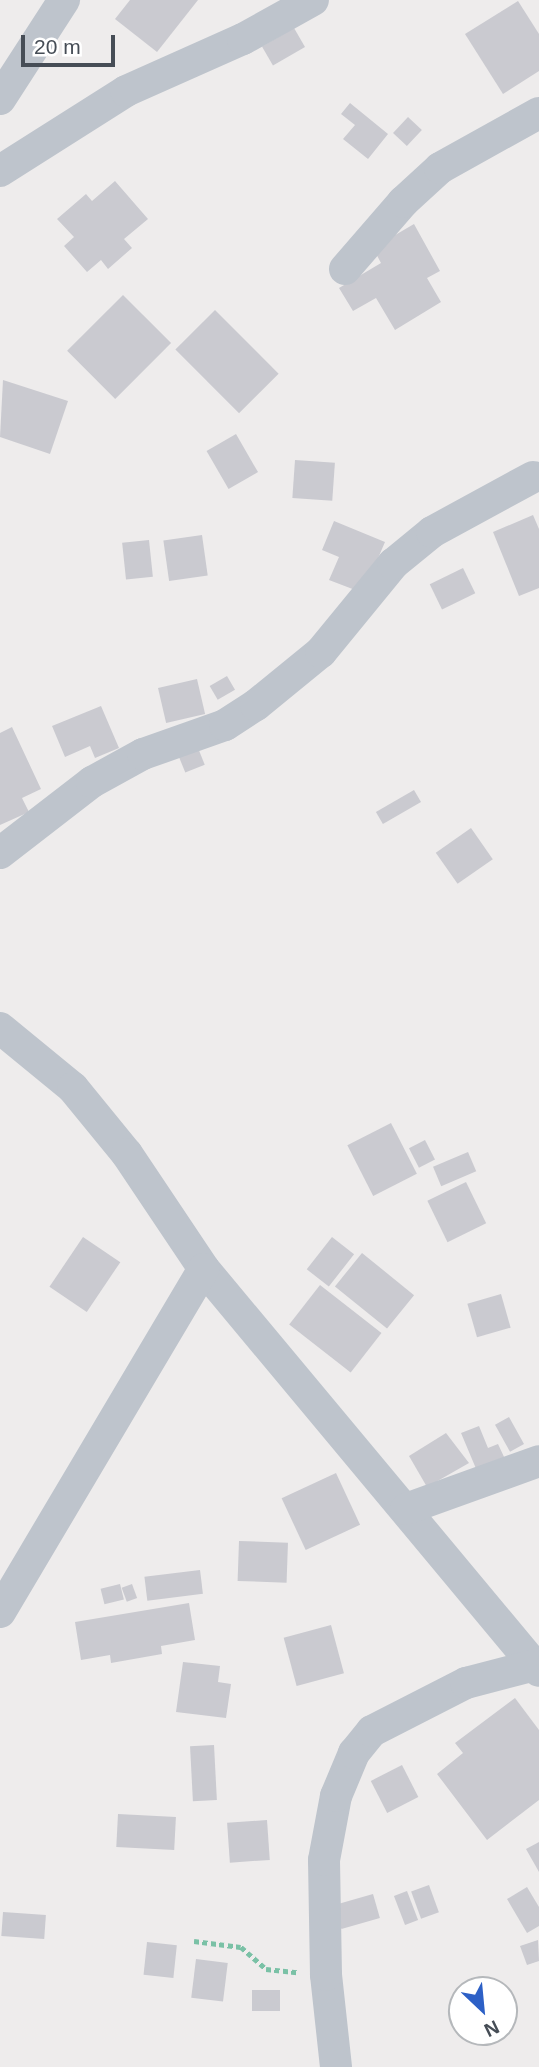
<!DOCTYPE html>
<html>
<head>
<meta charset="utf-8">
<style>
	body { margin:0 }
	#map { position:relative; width:539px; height:2067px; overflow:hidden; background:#eeecec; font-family:Arial,sans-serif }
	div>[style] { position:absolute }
	.building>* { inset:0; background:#cacad0; transform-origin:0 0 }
	.path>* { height:4.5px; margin-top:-2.25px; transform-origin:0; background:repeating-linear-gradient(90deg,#7ac1a6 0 5px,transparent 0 8.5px) }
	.minor>* { height:32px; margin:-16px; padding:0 16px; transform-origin:16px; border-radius:16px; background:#bec4cc }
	span { translate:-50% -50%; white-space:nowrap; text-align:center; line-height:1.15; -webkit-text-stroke:5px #fff; paint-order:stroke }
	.north { position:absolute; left:448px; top:1976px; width:70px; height:70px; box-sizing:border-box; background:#fff; border:2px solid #b5b8bb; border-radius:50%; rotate:154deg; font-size:19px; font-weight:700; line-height:28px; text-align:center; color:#464d56 }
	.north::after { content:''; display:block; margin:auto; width:24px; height:32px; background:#2d60c6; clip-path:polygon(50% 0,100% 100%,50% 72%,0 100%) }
	.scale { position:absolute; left:21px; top:35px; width:94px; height:32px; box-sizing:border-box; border:4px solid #464d56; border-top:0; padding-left:9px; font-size:21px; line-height:24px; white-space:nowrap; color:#464d56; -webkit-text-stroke:5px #fff; paint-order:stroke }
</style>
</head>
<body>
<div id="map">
	<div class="building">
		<i style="clip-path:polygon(130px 0,198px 0,157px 52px,115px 19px)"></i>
		<i style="clip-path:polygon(518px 1px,539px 34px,539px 71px,503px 94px,465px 34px)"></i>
		<i style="left:294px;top:28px;width:22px;height:37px;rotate:60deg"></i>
		<i style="clip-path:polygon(350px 103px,388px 134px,368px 159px,343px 139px,355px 125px,341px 114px)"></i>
		<i style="left:408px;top:117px;width:19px;height:22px;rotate:43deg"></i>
		<i style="clip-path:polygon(115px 181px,148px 219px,124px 239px,132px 248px,108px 269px,101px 260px,87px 272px,64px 246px,74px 237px,57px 219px,86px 194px,92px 201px)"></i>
		<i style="clip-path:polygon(414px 224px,440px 271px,427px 278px,441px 302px,395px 330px,376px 298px,353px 311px,339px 288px,381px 263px,373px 248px)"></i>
		<i style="left:123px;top:295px;width:68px;height:79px;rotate:45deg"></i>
		<i style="left:215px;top:310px;width:90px;height:56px;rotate:45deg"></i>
		<i style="clip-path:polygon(3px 380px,68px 401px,50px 454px,0 437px)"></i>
		<i style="left:236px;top:434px;width:44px;height:34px;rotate:60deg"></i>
		<i style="left:295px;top:460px;width:40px;height:38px;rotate:4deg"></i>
		<i style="clip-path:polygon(533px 515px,539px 529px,539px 588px,519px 596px,493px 532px)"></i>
		<i style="clip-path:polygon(334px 521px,385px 542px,363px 593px,329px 580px,339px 557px,322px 550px)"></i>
		<i style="left:202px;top:535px;width:41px;height:39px;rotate:82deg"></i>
		<i style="left:149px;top:540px;width:37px;height:27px;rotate:84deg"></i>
		<i style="left:463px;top:568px;width:28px;height:37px;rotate:64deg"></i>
		<i style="left:227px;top:676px;width:16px;height:20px;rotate:60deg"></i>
		<i style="left:197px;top:679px;width:36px;height:40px;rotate:77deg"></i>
		<i style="clip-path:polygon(101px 706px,119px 748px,95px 758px,90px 746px,65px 757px,52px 726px)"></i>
		<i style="clip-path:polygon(12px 727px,41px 789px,22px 798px,29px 812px,0 825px,0 733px)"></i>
		<i style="left:198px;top:748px;width:18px;height:21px;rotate:68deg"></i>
		<i style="left:414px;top:790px;width:14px;height:44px;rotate:60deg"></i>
		<i style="left:471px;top:828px;width:38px;height:43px;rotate:55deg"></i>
		<i style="left:391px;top:1123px;width:57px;height:49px;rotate:63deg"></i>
		<i style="left:425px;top:1140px;width:22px;height:18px;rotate:63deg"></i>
		<i style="left:468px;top:1152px;width:21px;height:38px;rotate:67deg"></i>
		<i style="left:466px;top:1182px;width:46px;height:43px;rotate:64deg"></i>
		<i style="left:83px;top:1237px;width:45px;height:60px;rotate:34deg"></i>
		<i style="left:332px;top:1237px;width:28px;height:41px;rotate:38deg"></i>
		<i style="left:362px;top:1253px;width:67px;height:43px;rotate:39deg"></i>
		<i style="left:320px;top:1285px;width:78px;height:50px;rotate:38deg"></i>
		<i style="left:501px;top:1294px;width:35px;height:35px;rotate:74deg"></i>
		<i style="left:509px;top:1417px;width:31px;height:16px;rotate:61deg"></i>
		<i style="clip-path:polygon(479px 1426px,488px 1448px,498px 1444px,505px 1459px,477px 1471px,461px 1433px)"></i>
		<i style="clip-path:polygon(446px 1433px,469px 1463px,427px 1487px,409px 1456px)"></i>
		<i style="left:336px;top:1473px;width:57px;height:60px;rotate:65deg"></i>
		<i style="left:239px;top:1541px;width:49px;height:40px;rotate:2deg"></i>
		<i style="left:200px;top:1570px;width:24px;height:56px;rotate:83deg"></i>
		<i style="left:120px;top:1584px;width:16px;height:20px;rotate:76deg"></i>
		<i style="left:132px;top:1584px;width:15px;height:11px;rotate:70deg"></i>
		<i style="clip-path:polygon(189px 1603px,195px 1640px,161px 1646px,162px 1654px,111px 1663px,110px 1655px,81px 1660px,75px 1622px)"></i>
		<i style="left:331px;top:1625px;width:50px;height:49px;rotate:75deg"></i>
		<i style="clip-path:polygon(183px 1662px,220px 1666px,218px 1682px,231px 1684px,226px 1718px,176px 1712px)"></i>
		<i style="clip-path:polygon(515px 1698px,539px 1730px,539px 1800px,487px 1840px,437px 1774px,463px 1753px,455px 1743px)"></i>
		<i style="left:214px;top:1745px;width:55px;height:24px;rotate:87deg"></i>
		<i style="left:402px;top:1765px;width:36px;height:35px;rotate:63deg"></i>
		<i style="left:118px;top:1814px;width:58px;height:33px;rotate:3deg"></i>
		<i style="left:267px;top:1820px;width:40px;height:40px;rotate:86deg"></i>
		<i style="clip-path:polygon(539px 1842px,539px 1872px,526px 1849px)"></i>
		<i style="left:429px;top:1885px;width:29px;height:19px;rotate:70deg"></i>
		<i style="clip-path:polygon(527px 1887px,539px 1907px,539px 1926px,527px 1933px,507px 1899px)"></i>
		<i style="left:407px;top:1891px;width:31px;height:14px;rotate:69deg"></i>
		<i style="left:373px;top:1894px;width:25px;height:40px;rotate:74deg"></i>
		<i style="left:3px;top:1912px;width:43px;height:24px;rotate:4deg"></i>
		<i style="clip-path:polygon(538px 1940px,539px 1961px,527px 1965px,520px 1946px)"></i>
		<i style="left:147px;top:1942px;width:30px;height:33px;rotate:6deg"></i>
		<i style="left:196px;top:1959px;width:32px;height:39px;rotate:7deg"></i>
		<i style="left:252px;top:1990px;width:28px;height:21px"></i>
	</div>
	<div class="path">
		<i style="left:194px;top:1941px;width:47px;rotate:7.3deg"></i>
		<i style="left:241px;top:1947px;width:33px;rotate:41deg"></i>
		<i style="left:266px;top:1969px;width:31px;rotate:6deg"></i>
	</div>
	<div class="minor">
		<i style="left:0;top:99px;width:118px;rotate:-57.1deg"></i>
		<i style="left:0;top:171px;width:149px;rotate:-32.4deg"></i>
		<i style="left:126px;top:91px;width:128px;rotate:-24deg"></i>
		<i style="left:243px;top:39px;width:80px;rotate:-29.1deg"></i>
		<i style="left:345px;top:269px;width:89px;rotate:-49.1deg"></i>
		<i style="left:403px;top:202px;width:50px;rotate:-42.6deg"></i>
		<i style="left:440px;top:168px;width:113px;rotate:-29.1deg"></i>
		<i style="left:0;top:853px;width:116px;rotate:-37.7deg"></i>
		<i style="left:92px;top:782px;width:58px;rotate:-28.8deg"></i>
		<i style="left:143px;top:754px;width:87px;rotate:-19.5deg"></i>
		<i style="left:225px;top:725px;width:37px;rotate:-33deg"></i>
		<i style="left:256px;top:705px;width:84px;rotate:-39.2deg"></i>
		<i style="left:321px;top:652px;width:114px;rotate:-50.7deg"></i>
		<i style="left:393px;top:564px;width:50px;rotate:-39.4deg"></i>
		<i style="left:432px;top:532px;width:115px;rotate:-28.6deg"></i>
		<i style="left:0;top:1028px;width:94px;rotate:39.4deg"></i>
		<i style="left:73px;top:1088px;width:85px;rotate:50.7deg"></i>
		<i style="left:127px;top:1154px;width:138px;rotate:56.2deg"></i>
		<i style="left:204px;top:1269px;width:523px;rotate:50.19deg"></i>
		<i style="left:406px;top:1509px;width:141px;rotate:-19.8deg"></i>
		<i style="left:0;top:1612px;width:399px;rotate:-59.3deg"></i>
		<i style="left:336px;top:2067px;width:93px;rotate:-96.2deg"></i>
		<i style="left:326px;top:1975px;width:115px;rotate:-91deg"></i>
		<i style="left:324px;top:1860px;width:65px;rotate:-79.4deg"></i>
		<i style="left:336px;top:1796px;width:47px;rotate:-67.3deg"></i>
		<i style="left:354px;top:1753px;width:28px;rotate:-51deg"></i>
		<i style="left:372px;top:1731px;width:106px;rotate:-27.1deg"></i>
		<i style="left:466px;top:1683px;width:75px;rotate:-14.6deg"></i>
	</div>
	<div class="north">N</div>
	<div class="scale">20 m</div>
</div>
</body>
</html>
